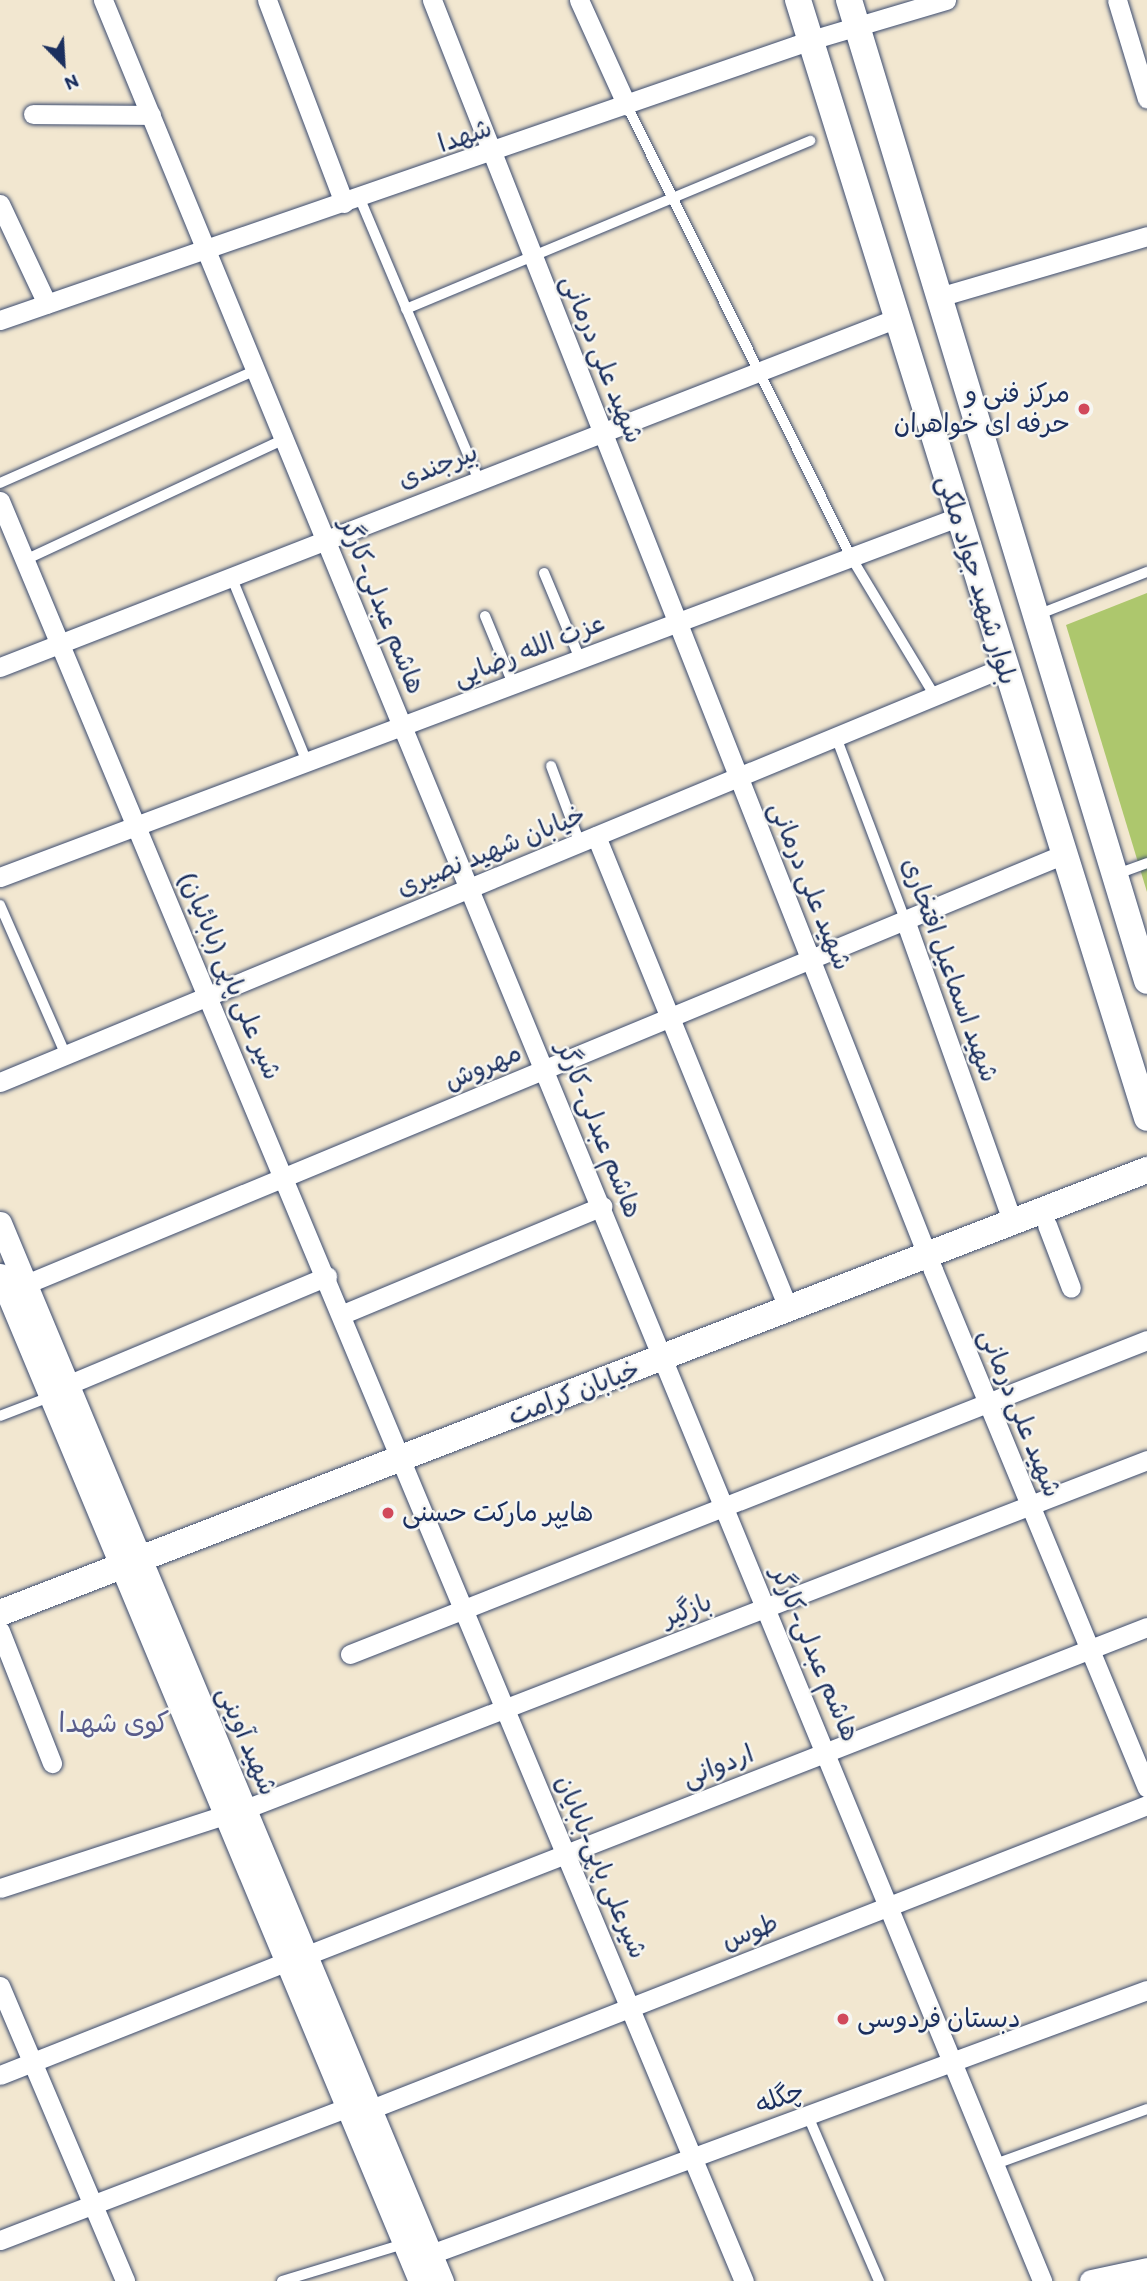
<!DOCTYPE html>
<html>
<head>
<meta charset="utf-8">
<style>
	body { margin:0 }
	#map { position:relative; width:1147px; height:2281px; overflow:hidden; background:#f2e7d0; font-family:Itim,"Playpen Sans Arabic",sans-serif }
	div>[style] { position:absolute }
	.green>* { inset:0; background:#adc76d }
	.roads { filter:drop-shadow(0 0 2px #3b4b6f) drop-shadow(0 0 2px #3b4b6f) }
	.service>* { height:10px; margin:-5px; padding:0 5px; transform-origin:5px; border-radius:5px; background:#fff }
	.minor>* { height:19px; margin:-9.5px; padding:0 9.5px; transform-origin:9.5px; border-radius:9.5px; background:#fff }
	.tertiary>* { height:23px; margin:-11.5px; padding:0 11.5px; transform-origin:11.5px; border-radius:11.5px; background:#fff }
	.secondary>* { height:26px; margin:-13px; padding:0 13px; transform-origin:13px; border-radius:13px; background:#fff }
	.dots>* { width:19px; height:19px; translate:-50% -50%; box-sizing:border-box; border:4px solid #f6f6f2; border-radius:50% }
	span { translate:-50% -50%; white-space:nowrap; text-align:center; line-height:1.15; -webkit-text-stroke:5px #f6f6f2; paint-order:stroke }
	.street-label { font-size:26px; color:#1b2f5e }
	.poi-label { font-size:26px; color:#1b2f5e }
	.right { translate:-100% -50%; text-align:right }
	.left { translate:0 -50%; text-align:left }
	.neighbourhood-label { font-size:28px; color:#595c8b }
	.north { position:absolute; left:28px; top:28px; width:70px; height:70px; -webkit-text-stroke:5px #f6f6f2; paint-order:stroke; rotate:156deg; font-size:19px; font-weight:700; line-height:28px; text-align:center; color:#1b2f5e }
	.north::after { content:''; display:block; margin:auto; width:24px; height:32px; background:#1b2f5e; clip-path:polygon(50% 0,100% 100%,50% 72%,0 100%) }
</style>
</head>
<body>
<div id="map">
	<div class="green">
		<i style="clip-path:polygon(1147px 593px,1147px 892px,1066px 625px)"></i>
	</div>
	<div class="roads">
		<div class="service">
			<i style="left:627px;top:106px;width:504px;rotate:63.59deg"></i>
			<i style="left:851px;top:557px;width:162px;rotate:58.9deg"></i>
			<i style="left:360px;top:199px;width:304px;rotate:67.1deg"></i>
			<i style="left:406px;top:309px;width:438px;rotate:-22.6deg"></i>
			<i style="left:0;top:483px;width:280px;rotate:-23.8deg"></i>
			<i style="left:25px;top:560px;width:286px;rotate:-25deg"></i>
			<i style="left:544px;top:573px;width:93px;rotate:67.3deg"></i>
			<i style="left:231px;top:576px;width:201px;rotate:67.8deg"></i>
			<i style="left:1037px;top:615px;width:118px;rotate:-21.4deg"></i>
			<i style="left:485px;top:616px;width:74px;rotate:67.6deg"></i>
			<i style="left:836px;top:737px;width:196px;rotate:69.3deg"></i>
			<i style="left:551px;top:766px;width:82px;rotate:69.4deg"></i>
			<i style="left:1117px;top:874px;width:32px;rotate:-20deg"></i>
			<i style="left:0;top:905px;width:164px;rotate:66.3deg"></i>
			<i style="left:0;top:1416px;width:56px;rotate:-21deg"></i>
			<i style="left:808px;top:2116px;width:180px;rotate:66.7deg"></i>
			<i style="left:998px;top:2163px;width:158px;rotate:-19.9deg"></i>
			<i style="left:282px;top:2281px;width:127px;rotate:-16.9deg"></i>
		</div>
		<div class="minor">
			<i style="left:103px;top:0;width:2467px;rotate:67.62deg"></i>
			<i style="left:267px;top:0;width:217px;rotate:69.2deg"></i>
			<i style="left:432px;top:0;width:1365px;rotate:68.47deg"></i>
			<i style="left:933px;top:1270px;width:560px;rotate:67.55deg"></i>
			<i style="left:579px;top:0;width:116px;rotate:65.6deg"></i>
			<i style="left:1117px;top:0;width:103px;rotate:73.1deg"></i>
			<i style="left:33px;top:114px;width:118px;rotate:0.5deg"></i>
			<i style="left:0;top:204px;width:110px;rotate:64.8deg"></i>
			<i style="left:939px;top:297px;width:217px;rotate:-16.3deg"></i>
			<i style="left:0;top:320px;width:858px;rotate:-19.05deg"></i>
			<i style="left:811px;top:40px;width:141px;rotate:-16.5deg"></i>
			<i style="left:0;top:501px;width:1929px;rotate:67.32deg"></i>
			<i style="left:0;top:667px;width:963px;rotate:-21.26deg"></i>
			<i style="left:596px;top:836px;width:512px;rotate:67.85deg"></i>
			<i style="left:0;top:877px;width:1023px;rotate:-20.6deg"></i>
			<i style="left:905px;top:920px;width:322px;rotate:70.4deg"></i>
			<i style="left:0;top:1082px;width:1084px;rotate:-22.45deg"></i>
			<i style="left:1047px;top:1225px;width:67px;rotate:69.1deg"></i>
			<i style="left:14px;top:1289px;width:1137px;rotate:-22.5deg"></i>
			<i style="left:343px;top:1314px;width:281px;rotate:-22.6deg"></i>
			<i style="left:67px;top:1385px;width:282px;rotate:-22.7deg"></i>
			<i style="left:0;top:1631px;width:142px;rotate:68.5deg"></i>
			<i style="left:350px;top:1654px;width:857px;rotate:-21.5deg"></i>
			<i style="left:245px;top:1809px;width:967px;rotate:-21.15deg"></i>
			<i style="left:0;top:1888px;width:237px;rotate:-18deg"></i>
			<i style="left:307px;top:1955px;width:902px;rotate:-21.33deg"></i>
			<i style="left:0;top:1986px;width:320px;rotate:67deg"></i>
			<i style="left:0;top:2075px;width:307px;rotate:-21.6deg"></i>
			<i style="left:371px;top:2109px;width:833px;rotate:-21.39deg"></i>
			<i style="left:0;top:2240px;width:370px;rotate:-20.9deg"></i>
			<i style="left:431px;top:2254px;width:763px;rotate:-20.24deg"></i>
		</div>
		<div class="tertiary">
			<i style="left:0;top:1223px;width:1147px;rotate:67.33deg"></i>
			<i style="left:0;top:1275px;width:1090px;rotate:67.34deg"></i>
			<i style="left:1091px;top:2281px;width:57px;rotate:-12.1deg"></i>
		</div>
		<div class="secondary">
			<i style="left:798px;top:0;width:1171px;rotate:72.66deg"></i>
			<i style="left:849px;top:0;width:1025px;rotate:73.1deg"></i>
			<i style="left:0;top:1613px;width:1230px;rotate:-21.12deg"></i>
		</div>
	</div>
	<div class="dots">
		<i style="left:1084px;top:409px;background:#d1495b"></i>
		<i style="left:388px;top:1513px;background:#d1495b"></i>
		<i style="left:843px;top:2019px;background:#d1495b"></i>
	</div>
	<div class="street-label">
		<span style="left:465px;top:136px;rotate:-19deg">شهدا</span>
		<span style="left:602px;top:359px;rotate:68deg">شهید علی درمانی</span>
		<span style="left:438px;top:466px;rotate:-21deg">بیرجندی</span>
		<span style="left:977px;top:580px;rotate:73deg">بلوار شهید جواد ملکی</span>
		<span style="left:382px;top:606px;rotate:68deg">هاشم عبدلی-کارگر</span>
		<span style="left:529px;top:650px;rotate:-21deg">عزت الله رضایی</span>
		<span style="left:491px;top:851px;rotate:-22deg">خیابان شهید نصیری</span>
		<span style="left:810px;top:886px;rotate:68deg">شهید علی درمانی</span>
		<span style="left:950px;top:970px;rotate:70deg">شهید اسماعیل افتخاری</span>
		<span style="left:230px;top:976px;rotate:67deg">شیر علی پاپی (بابائیان)</span>
		<span style="left:483px;top:1067px;rotate:-23deg">مهروش</span>
		<span style="left:599px;top:1130px;rotate:68deg">هاشم عبدلی-کارگر</span>
		<span style="left:574px;top:1393px;rotate:-21deg">خیابان کرامت</span>
		<span style="left:1020px;top:1413px;rotate:68deg">شهید علی درمانی</span>
		<span style="left:687px;top:1610px;rotate:-21deg">بازگیر</span>
		<span style="left:815px;top:1654px;rotate:67deg">هاشم عبدلی-کارگر</span>
		<span style="left:247px;top:1741px;rotate:67deg">شهید آوینی</span>
		<span style="left:718px;top:1766px;rotate:-21deg">اردوانی</span>
		<span style="left:601px;top:1867px;rotate:67deg">شیرعلی پاپی-بابایان</span>
		<span style="left:750px;top:1932px;rotate:-21deg">طوس</span>
		<span style="left:780px;top:2098px;rotate:-20deg">چگله</span>
	</div>
	<div class="poi-label">
		<span class="right" style="left:1070px;top:409px">مرکز فنی و<br>حرفه ای خواهران</span>
		<span class="left" style="left:402px;top:1513px">هایپر مارکت حسنی</span>
		<span class="left" style="left:857px;top:2019px">دبستان فردوسی</span>
	</div>
	<div class="neighbourhood-label">
		<span style="left:114px;top:1722px">کوی شهدا</span>
	</div>
	<div class="north">N</div>
</div>
</body>
</html>
